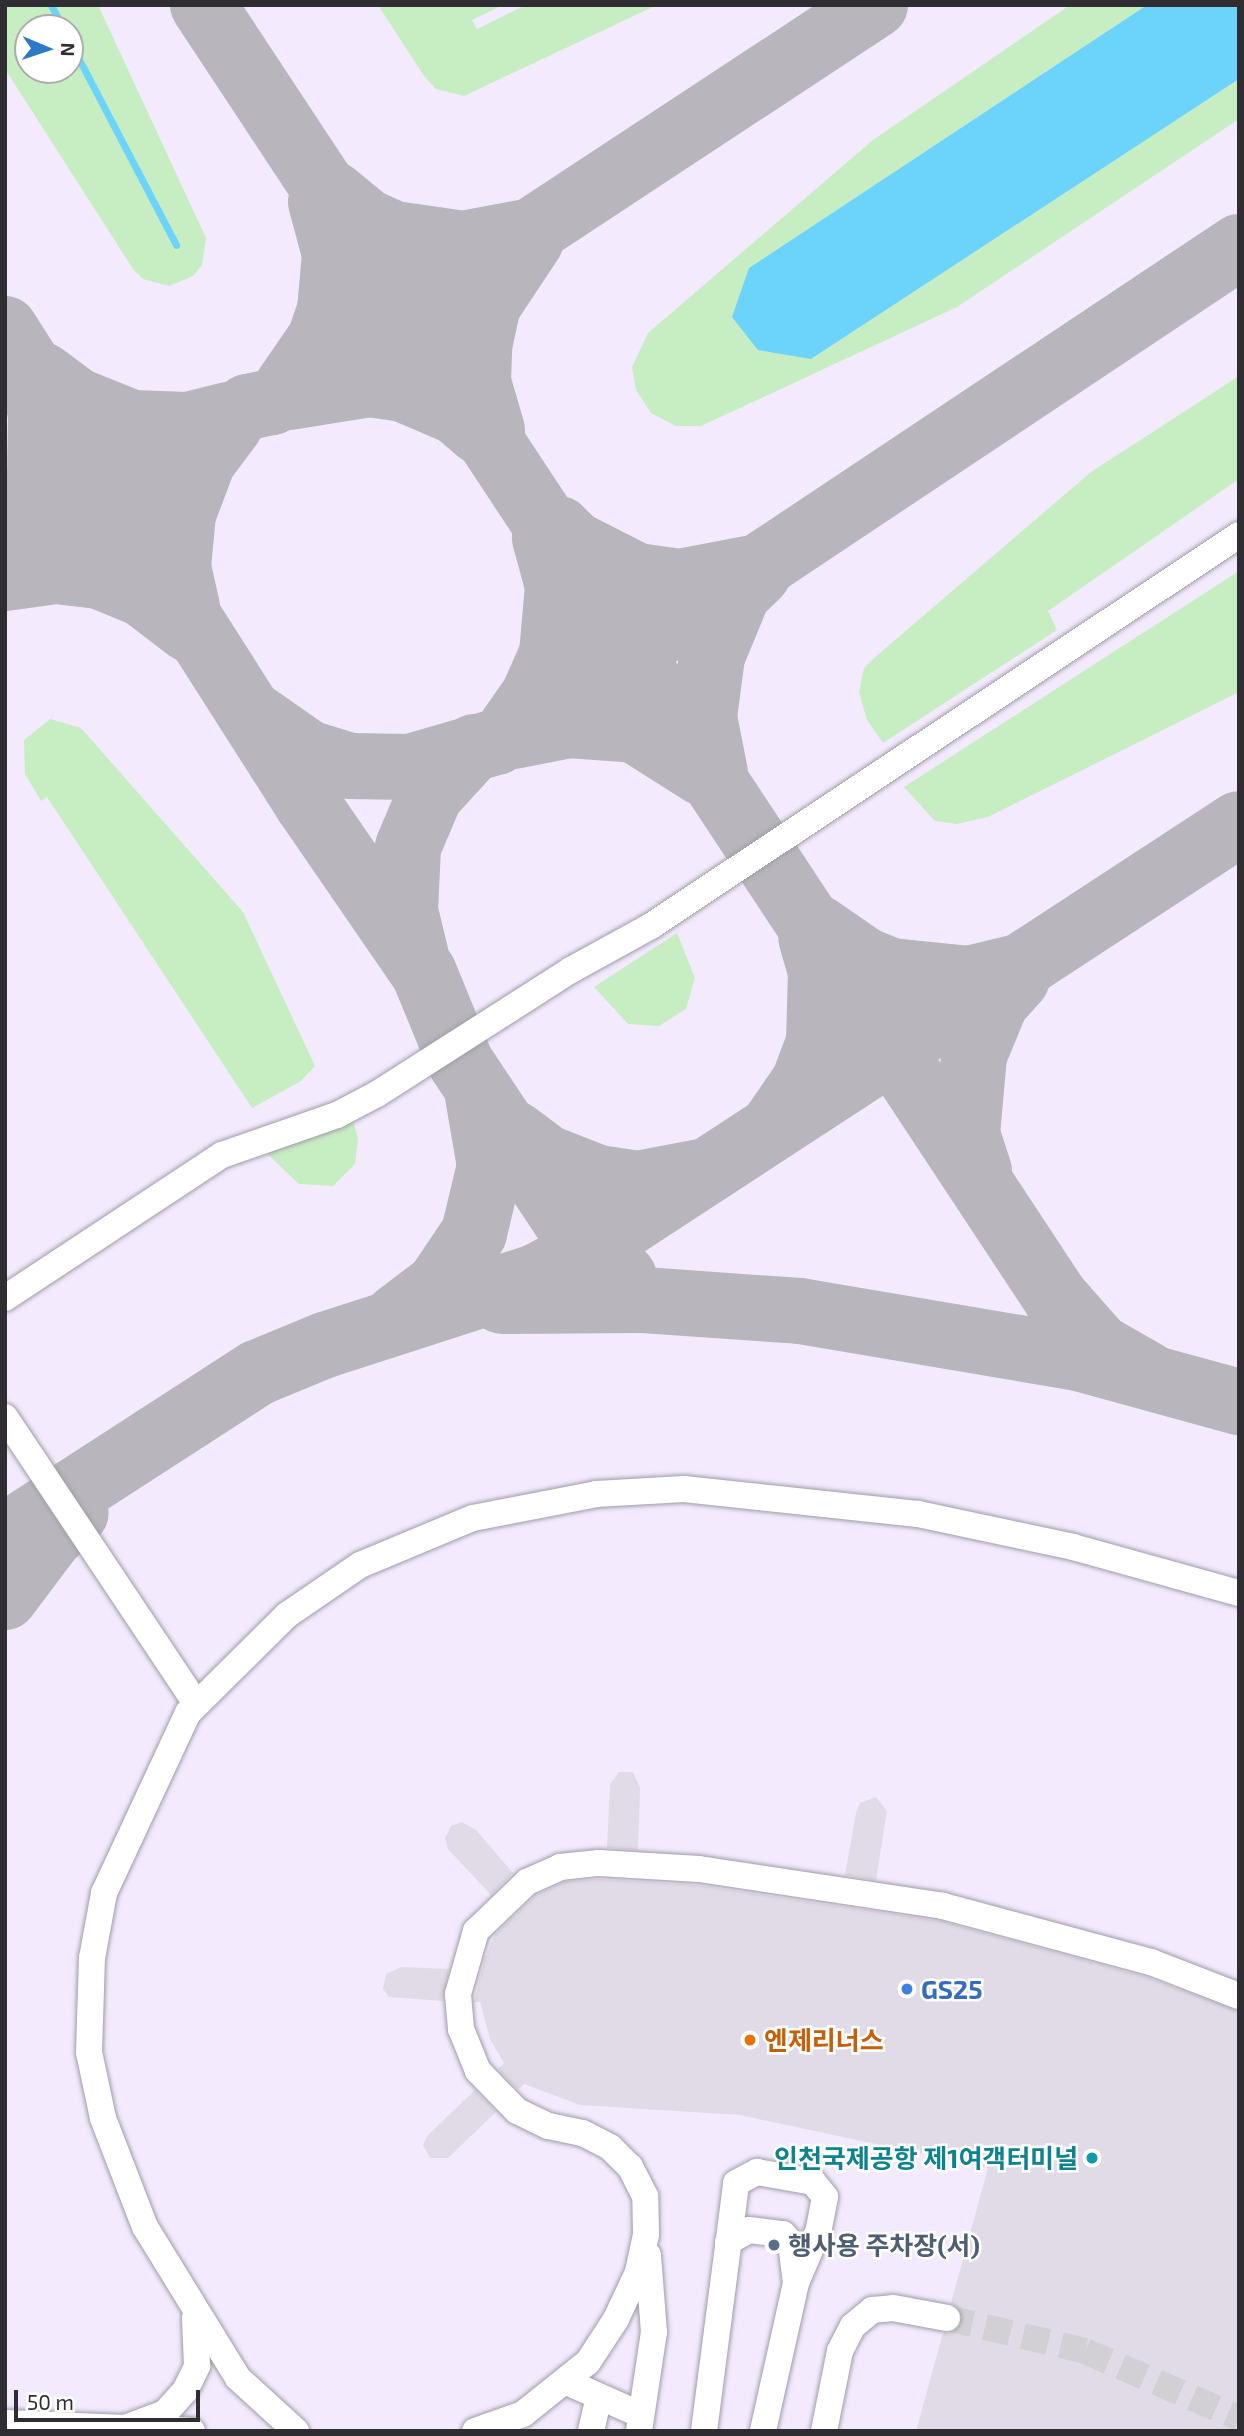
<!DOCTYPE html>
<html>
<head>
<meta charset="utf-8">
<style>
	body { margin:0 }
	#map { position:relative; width:1244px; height:2436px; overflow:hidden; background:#fbf9fe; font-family:"Exo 2","Noto Sans KR",sans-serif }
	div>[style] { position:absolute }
	.built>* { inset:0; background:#f3eafe }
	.green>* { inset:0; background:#c7edc2 }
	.water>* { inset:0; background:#6cd4fa }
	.stream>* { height:7px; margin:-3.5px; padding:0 3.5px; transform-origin:3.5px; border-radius:3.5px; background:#6cd4fa }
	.taxiway>* { height:66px; margin:-33px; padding:0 33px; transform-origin:33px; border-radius:33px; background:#b8b6bc }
	.building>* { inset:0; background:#e1dbe7 }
	.minor-tunnel>* { height:26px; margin-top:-13px; transform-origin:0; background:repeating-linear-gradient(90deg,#d2d0d5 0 26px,transparent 0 39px) }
	.roads { filter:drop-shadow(0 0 2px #a09ba7) drop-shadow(0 0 2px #a09ba7) }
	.minor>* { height:26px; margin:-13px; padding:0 13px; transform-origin:13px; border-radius:13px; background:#fff }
	.dots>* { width:19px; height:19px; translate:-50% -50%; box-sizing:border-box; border:4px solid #fff; border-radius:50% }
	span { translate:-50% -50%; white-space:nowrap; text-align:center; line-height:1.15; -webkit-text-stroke:5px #fff; paint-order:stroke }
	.shop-label { font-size:26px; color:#366cbe; font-weight:700 }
	.left { translate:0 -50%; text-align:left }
	.food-label { font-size:26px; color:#c56008; font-weight:700 }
	.culture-label { font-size:26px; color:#0d838f; font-weight:700 }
	.right { translate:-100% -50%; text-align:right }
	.service-label { font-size:26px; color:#4e5e75; font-weight:700 }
	.frame { position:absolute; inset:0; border:7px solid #2f2d31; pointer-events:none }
	.north { position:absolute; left:14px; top:14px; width:70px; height:70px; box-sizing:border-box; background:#fff; border:2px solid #acabad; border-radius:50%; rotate:92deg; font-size:19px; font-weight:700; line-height:28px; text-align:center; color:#2f2d31 }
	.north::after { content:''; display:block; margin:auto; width:24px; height:32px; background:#2d79c9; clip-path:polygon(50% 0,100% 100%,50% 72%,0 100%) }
	.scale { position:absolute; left:14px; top:2390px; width:186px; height:32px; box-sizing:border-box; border:4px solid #2f2d31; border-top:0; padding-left:9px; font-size:21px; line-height:24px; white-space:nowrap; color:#2f2d31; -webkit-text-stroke:5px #fff; paint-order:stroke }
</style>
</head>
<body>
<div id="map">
	<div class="built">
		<i style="clip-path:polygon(evenodd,5px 5px,1239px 5px,1239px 2431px,5px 2431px,5px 5px,28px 28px,70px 28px,70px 70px,28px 70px,28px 28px)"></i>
	</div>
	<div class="green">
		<i style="clip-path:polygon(evenodd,5px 5px,98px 5px,206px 238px,202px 265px,193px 276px,169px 286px,143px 279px,133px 269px,5px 69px,5px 5px,70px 28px,70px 70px,28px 70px,28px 28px,70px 28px)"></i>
		<i style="clip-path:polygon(378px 5px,503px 5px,472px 20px,477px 29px,526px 5px,657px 5px,464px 96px,436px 89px,424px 76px)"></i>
		<i style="clip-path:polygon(1070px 5px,1147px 5px,749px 268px,811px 359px,1239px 79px,1239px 119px,957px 307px,701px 426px,676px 426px,651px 413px,636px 390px,632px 367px,648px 333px,873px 140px)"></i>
		<i style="clip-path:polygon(1239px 376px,1239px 479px,1048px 611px,1057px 630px,883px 743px,867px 720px,859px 692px,864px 668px,873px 659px,1091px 472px)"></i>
		<i style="clip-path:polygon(1239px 571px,1239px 692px,988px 817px,957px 824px,935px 821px,904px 787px)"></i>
		<i style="clip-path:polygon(50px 719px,81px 728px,243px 912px,315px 1066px,301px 1081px,252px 1108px,47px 797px,41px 801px,25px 774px,24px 740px)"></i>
		<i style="clip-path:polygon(677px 933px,695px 978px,686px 1009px,659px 1026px,628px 1024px,594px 987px)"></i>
		<i style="clip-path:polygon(351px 1112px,358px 1139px,355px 1164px,333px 1186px,299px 1184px,258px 1145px)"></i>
	</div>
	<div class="water">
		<i style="clip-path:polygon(1147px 5px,1239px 5px,1239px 79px,811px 359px,758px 350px,732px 317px,749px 268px)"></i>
	</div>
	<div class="stream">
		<i style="left:51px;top:5px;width:26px;rotate:62deg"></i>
		<i style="left:70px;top:42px;width:229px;rotate:62.4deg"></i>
	</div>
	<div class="taxiway">
		<i style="left:203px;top:5px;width:1549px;rotate:56.59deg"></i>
		<i style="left:1056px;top:1298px;width:65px;rotate:48.7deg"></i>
		<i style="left:1099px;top:1347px;width:56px;rotate:29.7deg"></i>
		<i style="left:333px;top:194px;width:44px;rotate:39.5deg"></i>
		<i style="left:367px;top:222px;width:30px;rotate:24deg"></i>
		<i style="left:394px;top:234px;width:70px;rotate:8.2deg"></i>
		<i style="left:463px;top:244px;width:59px;rotate:-10.7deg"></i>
		<i style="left:5px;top:329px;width:562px;rotate:57.5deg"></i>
		<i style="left:307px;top:803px;width:206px;rotate:55.5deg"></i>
		<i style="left:424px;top:973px;width:97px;rotate:67.7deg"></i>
		<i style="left:461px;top:1063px;width:208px;rotate:56.4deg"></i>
		<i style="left:576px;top:1236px;width:63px;rotate:40.5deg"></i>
		<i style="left:42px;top:375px;width:44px;rotate:36.6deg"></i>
		<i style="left:77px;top:401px;width:59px;rotate:21.8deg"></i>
		<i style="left:132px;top:423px;width:56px;rotate:2deg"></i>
		<i style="left:188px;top:425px;width:41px;rotate:-14deg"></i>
		<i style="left:287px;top:387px;width:58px;rotate:-55.5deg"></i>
		<i style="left:320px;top:339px;width:31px;rotate:-71deg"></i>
		<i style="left:330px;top:310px;width:56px;rotate:-84.9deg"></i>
		<i style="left:335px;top:254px;width:54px;rotate:-105.1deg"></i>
		<i style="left:290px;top:397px;width:80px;rotate:-9.3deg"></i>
		<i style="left:369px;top:384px;width:34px;rotate:8deg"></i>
		<i style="left:403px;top:389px;width:59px;rotate:23.1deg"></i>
		<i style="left:457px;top:412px;width:30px;rotate:41deg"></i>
		<i style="left:492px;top:430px;width:50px;rotate:-106.3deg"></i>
		<i style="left:478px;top:382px;width:36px;rotate:-88deg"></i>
		<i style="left:479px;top:346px;width:42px;rotate:-77.6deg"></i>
		<i style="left:488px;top:305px;width:78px;rotate:-56.5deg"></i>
		<i style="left:559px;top:529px;width:21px;rotate:45deg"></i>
		<i style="left:574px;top:544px;width:71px;rotate:26.9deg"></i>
		<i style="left:637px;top:576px;width:43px;rotate:7.9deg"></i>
		<i style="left:680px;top:582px;width:68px;rotate:-11deg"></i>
		<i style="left:5px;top:554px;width:49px;rotate:-60.8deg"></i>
		<i style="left:29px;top:511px;width:39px;rotate:-73deg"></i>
		<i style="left:40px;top:474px;width:59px;rotate:-89deg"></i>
		<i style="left:41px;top:415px;width:39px;rotate:-102deg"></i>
		<i style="left:5px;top:567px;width:291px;rotate:-33.4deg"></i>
		<i style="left:248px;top:407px;width:25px;rotate:-12deg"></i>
		<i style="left:272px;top:402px;width:722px;rotate:-33.36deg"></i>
		<i style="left:5px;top:578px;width:51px;rotate:-7.8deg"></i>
		<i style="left:56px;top:571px;width:43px;rotate:6.6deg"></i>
		<i style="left:99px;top:576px;width:48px;rotate:22.2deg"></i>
		<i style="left:143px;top:594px;width:58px;rotate:37.3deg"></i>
		<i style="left:187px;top:607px;width:41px;rotate:-102.7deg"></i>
		<i style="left:178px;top:567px;width:53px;rotate:-84.6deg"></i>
		<i style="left:183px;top:514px;width:57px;rotate:-69.3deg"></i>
		<i style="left:203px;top:461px;width:45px;rotate:-53.1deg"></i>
		<i style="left:258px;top:718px;width:61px;rotate:35deg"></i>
		<i style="left:308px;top:753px;width:44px;rotate:17.2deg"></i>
		<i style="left:350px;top:766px;width:60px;rotate:1deg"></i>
		<i style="left:410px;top:767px;width:90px;rotate:-16.2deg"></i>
		<i style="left:496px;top:742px;width:893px;rotate:-33.67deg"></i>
		<i style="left:511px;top:728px;width:38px;rotate:-55deg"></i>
		<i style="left:533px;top:697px;width:47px;rotate:-66.2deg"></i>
		<i style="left:552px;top:654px;width:68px;rotate:-85deg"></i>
		<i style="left:558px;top:586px;width:50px;rotate:-105.2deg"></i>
		<i style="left:514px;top:736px;width:56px;rotate:-11.3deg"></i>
		<i style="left:569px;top:725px;width:66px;rotate:4.3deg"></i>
		<i style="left:635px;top:730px;width:80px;rotate:32.3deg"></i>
		<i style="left:715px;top:773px;width:57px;rotate:-101.1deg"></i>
		<i style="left:704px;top:717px;width:62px;rotate:-82.5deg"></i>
		<i style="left:712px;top:656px;width:68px;rotate:-67.6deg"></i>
		<i style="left:738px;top:593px;width:28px;rotate:-44deg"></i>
		<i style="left:818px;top:928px;width:56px;rotate:34.8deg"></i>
		<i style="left:864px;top:960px;width:29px;rotate:22deg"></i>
		<i style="left:891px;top:971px;width:77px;rotate:5.9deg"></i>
		<i style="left:968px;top:979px;width:47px;rotate:-13.4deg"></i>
		<i style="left:416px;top:956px;width:46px;rotate:-103.7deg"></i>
		<i style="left:405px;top:911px;width:64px;rotate:-87.3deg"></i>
		<i style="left:408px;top:847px;width:56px;rotate:-67.1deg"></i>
		<i style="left:430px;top:795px;width:65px;rotate:-47.5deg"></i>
		<i style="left:773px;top:1127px;width:55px;rotate:-55.4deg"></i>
		<i style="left:804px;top:1082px;width:43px;rotate:-69.4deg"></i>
		<i style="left:819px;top:1042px;width:70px;rotate:-88.4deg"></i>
		<i style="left:821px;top:972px;width:35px;rotate:-106deg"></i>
		<i style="left:515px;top:1134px;width:40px;rotate:37deg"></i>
		<i style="left:547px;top:1158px;width:55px;rotate:21.4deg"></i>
		<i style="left:598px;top:1178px;width:40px;rotate:8.5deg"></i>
		<i style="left:638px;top:1184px;width:64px;rotate:-10.8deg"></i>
		<i style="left:979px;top:1171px;width:39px;rotate:-108deg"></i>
		<i style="left:967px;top:1134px;width:79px;rotate:-84.9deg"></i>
		<i style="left:974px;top:1055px;width:57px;rotate:-67.5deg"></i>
		<i style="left:996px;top:1002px;width:31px;rotate:-48deg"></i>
		<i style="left:502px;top:1301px;width:141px;rotate:-0.4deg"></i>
		<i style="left:643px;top:1300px;width:157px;rotate:4deg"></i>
		<i style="left:800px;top:1311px;width:282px;rotate:9.6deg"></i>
		<i style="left:1078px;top:1358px;width:167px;rotate:15.3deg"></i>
		<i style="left:397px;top:1317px;width:53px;rotate:-37.3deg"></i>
		<i style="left:439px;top:1285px;width:63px;rotate:-56.1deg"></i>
		<i style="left:474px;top:1233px;width:69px;rotate:-76.6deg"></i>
		<i style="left:490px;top:1166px;width:71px;rotate:-99.7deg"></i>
		<i style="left:5px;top:1536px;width:300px;rotate:-32.9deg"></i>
		<i style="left:257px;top:1373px;width:74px;rotate:-22.4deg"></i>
		<i style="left:325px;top:1345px;width:224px;rotate:-17.9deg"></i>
		<i style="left:538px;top:1276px;width:57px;rotate:-28.4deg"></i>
		<i style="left:588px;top:1249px;width:777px;rotate:-33.14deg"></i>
		<i style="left:5px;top:1597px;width:75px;rotate:-53.1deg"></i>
		<i style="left:50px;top:1537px;width:35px;rotate:-43deg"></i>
	</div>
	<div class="building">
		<i style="clip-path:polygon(619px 1772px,633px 1772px,640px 1788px,638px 1850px,607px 1848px,610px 1784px)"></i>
		<i style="clip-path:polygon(876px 1797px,887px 1811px,876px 1880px,845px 1875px,856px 1813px,860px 1803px)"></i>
		<i style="clip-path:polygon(462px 1822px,476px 1830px,513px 1873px,491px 1895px,448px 1849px,445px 1838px,451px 1826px)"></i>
		<i style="clip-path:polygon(599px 1879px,697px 1885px,940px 1921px,1146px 1977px,1239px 2011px,1239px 2431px,916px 2431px,943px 2333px,953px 2333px,962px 2322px,962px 2312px,951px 2303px,988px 2168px,740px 2115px,580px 2105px,524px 2084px,518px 2090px,498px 2069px,504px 2063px,490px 2039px,480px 2002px,474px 2002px,484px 1961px,495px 1934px,536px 1895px,564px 1882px)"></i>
		<i style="clip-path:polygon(401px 1967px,449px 1969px,443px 2001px,389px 1997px,383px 1989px,386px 1974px)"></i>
		<i style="clip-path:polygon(475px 2090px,496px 2112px,448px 2158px,430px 2158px,423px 2145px,427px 2136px)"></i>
	</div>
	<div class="minor-tunnel">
		<i style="left:947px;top:2318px;width:142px;rotate:13.4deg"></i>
		<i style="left:1085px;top:2351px;width:168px;rotate:23.5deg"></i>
	</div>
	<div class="roads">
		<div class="minor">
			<i style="left:5px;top:1298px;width:260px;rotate:-33.4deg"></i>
			<i style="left:222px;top:1155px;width:122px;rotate:-19.2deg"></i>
			<i style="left:337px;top:1115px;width:45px;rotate:-27.7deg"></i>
			<i style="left:377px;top:1094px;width:230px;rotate:-32.6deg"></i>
			<i style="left:571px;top:970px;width:91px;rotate:-28.8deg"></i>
			<i style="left:651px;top:926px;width:706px;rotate:-33.62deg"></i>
			<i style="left:5px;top:1417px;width:344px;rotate:56.3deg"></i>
			<i style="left:728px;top:2242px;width:24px;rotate:-30deg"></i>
			<i style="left:749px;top:2230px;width:34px;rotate:7deg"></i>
			<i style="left:783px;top:2234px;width:12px;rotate:48deg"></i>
			<i style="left:791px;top:2243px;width:35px;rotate:83deg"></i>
			<i style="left:567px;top:2382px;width:81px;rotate:24deg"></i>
			<i style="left:5px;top:2423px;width:120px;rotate:2.4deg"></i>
			<i style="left:125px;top:2428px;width:43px;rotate:-20.6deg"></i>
			<i style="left:165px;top:2413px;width:30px;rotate:-48deg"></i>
			<i style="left:185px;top:2391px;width:28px;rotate:-64deg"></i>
			<i style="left:197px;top:2366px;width:48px;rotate:-92.4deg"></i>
			<i style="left:137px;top:2428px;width:55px;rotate:3.1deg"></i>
			<i style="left:296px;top:2431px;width:79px;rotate:-137.6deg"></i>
			<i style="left:238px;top:2378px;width:177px;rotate:-121.6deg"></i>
			<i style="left:145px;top:2227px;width:117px;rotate:-111.1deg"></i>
			<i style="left:103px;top:2118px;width:67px;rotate:-102deg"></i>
			<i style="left:89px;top:2052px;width:94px;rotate:-88.2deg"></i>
			<i style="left:92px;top:1958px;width:66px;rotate:-79.5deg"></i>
			<i style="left:104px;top:1893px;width:199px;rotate:-65deg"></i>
			<i style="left:188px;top:1713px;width:139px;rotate:-44.7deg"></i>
			<i style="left:287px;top:1615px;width:88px;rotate:-34.4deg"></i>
			<i style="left:360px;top:1565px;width:122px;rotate:-22.6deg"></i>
			<i style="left:473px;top:1518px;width:125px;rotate:-11deg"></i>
			<i style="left:596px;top:1494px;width:88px;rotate:-3.3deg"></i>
			<i style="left:684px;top:1489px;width:235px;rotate:6.1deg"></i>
			<i style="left:918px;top:1514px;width:158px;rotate:12deg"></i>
			<i style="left:1073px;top:1547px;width:172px;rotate:15.5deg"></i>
			<i style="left:475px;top:2431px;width:51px;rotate:-19.5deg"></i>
			<i style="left:523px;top:2414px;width:83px;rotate:-38.7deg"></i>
			<i style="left:588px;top:2362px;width:51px;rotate:-56.9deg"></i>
			<i style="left:616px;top:2319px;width:52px;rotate:-64.9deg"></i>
			<i style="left:638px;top:2272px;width:38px;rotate:-78deg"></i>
			<i style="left:646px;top:2235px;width:39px;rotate:-91deg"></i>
			<i style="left:645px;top:2196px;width:33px;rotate:-117deg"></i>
			<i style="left:630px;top:2167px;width:28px;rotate:-135deg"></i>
			<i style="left:610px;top:2147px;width:31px;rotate:-153deg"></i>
			<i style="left:582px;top:2133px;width:35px;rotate:-168deg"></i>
			<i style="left:548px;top:2126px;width:34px;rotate:-154deg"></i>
			<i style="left:517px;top:2111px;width:56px;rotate:-134.3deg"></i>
			<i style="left:478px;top:2071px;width:45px;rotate:-112deg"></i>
			<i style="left:461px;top:2029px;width:35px;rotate:-95deg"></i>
			<i style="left:458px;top:1994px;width:66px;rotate:-74.1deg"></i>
			<i style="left:476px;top:1931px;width:71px;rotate:-43.9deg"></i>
			<i style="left:527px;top:1882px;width:36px;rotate:-24deg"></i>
			<i style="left:560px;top:1867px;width:39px;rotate:-6deg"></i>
			<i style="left:599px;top:1863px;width:100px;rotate:3.4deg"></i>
			<i style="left:699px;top:1869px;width:247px;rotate:8.6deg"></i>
			<i style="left:943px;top:1906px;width:215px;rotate:15.1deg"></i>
			<i style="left:1151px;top:1962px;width:94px;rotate:21.1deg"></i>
			<i style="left:591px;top:2431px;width:32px;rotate:-77deg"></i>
			<i style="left:639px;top:2431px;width:100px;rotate:-81.4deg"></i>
			<i style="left:654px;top:2332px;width:77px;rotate:-94.5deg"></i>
			<i style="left:704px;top:2431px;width:250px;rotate:-82.6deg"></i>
			<i style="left:736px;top:2183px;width:24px;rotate:-28deg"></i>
			<i style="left:757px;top:2172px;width:57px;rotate:10.1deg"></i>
			<i style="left:813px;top:2182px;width:19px;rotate:51deg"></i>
			<i style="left:825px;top:2197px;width:33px;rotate:101deg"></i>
			<i style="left:819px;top:2229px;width:59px;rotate:113.1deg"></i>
			<i style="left:796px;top:2283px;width:152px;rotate:102.6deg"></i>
			<i style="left:824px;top:2431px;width:82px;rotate:-78.7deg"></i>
			<i style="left:840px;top:2351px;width:28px;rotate:-63deg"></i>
			<i style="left:853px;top:2326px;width:25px;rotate:-40deg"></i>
			<i style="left:872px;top:2310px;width:21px;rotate:-5deg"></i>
			<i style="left:893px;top:2308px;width:55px;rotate:10.5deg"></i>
		</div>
	</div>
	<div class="dots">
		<i style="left:907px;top:1989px;background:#3f7fe0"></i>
		<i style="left:750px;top:2040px;background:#e8710a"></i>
		<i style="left:1092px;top:2158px;background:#0f9aa8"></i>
		<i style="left:774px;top:2245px;background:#5c6f8a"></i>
	</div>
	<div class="shop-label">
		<span class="left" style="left:921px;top:1989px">GS25</span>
	</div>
	<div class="food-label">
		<span class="left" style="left:764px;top:2040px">엔제리너스</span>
	</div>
	<div class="culture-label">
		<span class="right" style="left:1078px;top:2158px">인천국제공항 제1여객터미널</span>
	</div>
	<div class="service-label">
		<span class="left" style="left:788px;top:2245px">행사용 주차장(서)</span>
	</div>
	<div class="frame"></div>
	<div class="north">N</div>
	<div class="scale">50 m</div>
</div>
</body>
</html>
